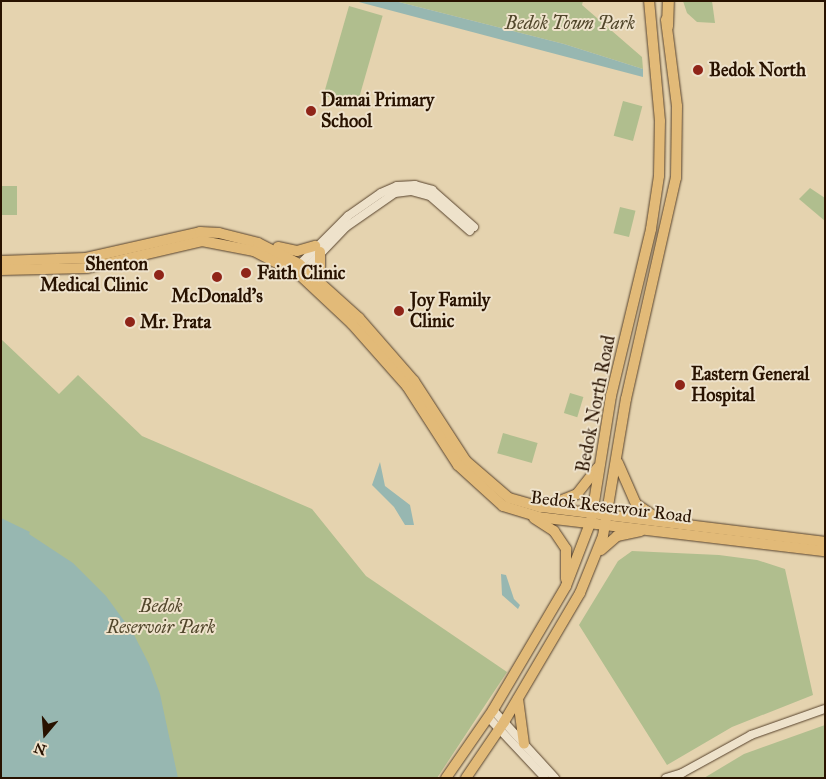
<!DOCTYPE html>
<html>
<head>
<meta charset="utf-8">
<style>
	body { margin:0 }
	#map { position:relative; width:826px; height:779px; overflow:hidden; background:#e5d3af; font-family:"IM FELL Great Primer",serif }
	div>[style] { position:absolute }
	.green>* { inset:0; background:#b0be8e; transform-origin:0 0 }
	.water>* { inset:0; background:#97b7b1 }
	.roads { filter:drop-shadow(0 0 1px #57422c) drop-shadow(0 0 1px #57422c) }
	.minor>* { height:8px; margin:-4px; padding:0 4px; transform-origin:4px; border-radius:4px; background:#eee2cb }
	.major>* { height:10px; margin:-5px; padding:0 5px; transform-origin:5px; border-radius:5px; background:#e2ba78 }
	.highway>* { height:11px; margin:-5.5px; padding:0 5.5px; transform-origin:5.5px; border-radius:5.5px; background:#e2ba78 }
	.dots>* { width:14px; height:14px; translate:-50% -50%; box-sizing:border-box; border:2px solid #eee2cb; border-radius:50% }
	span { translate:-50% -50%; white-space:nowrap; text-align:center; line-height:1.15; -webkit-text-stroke:4px #eee2cb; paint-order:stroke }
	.park-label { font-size:18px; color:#51462b; font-style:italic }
	.poi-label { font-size:18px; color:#281200; font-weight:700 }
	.left { translate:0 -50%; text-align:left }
	.right { translate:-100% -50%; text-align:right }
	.street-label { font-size:18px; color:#281200 }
	.frame { position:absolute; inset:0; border:2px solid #281200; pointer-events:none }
	.north { position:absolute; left:20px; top:709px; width:50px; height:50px; -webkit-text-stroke:4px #eee2cb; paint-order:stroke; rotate:198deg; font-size:14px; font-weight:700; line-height:20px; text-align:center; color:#281200 }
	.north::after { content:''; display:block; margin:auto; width:18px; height:22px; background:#281200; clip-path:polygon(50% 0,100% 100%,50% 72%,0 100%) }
</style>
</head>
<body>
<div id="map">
	<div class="green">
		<i style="clip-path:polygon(395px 1px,583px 1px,582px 5px,642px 57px,643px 69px,564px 44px)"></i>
		<i style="clip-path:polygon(683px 1px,712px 1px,715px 23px,697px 22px,687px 13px)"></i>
		<i style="left:349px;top:6px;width:35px;height:93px;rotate:16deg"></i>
		<i style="left:623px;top:101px;width:20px;height:36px;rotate:15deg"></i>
		<i style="left:1px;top:186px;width:16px;height:29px"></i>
		<i style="clip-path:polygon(810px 188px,825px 198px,825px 221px,799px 199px)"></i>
		<i style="left:620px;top:207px;width:16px;height:27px;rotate:14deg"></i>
		<i style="clip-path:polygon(1px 339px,59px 394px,78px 375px,142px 436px,312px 509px,366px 576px,507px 672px,437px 778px,1px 778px)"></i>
		<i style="left:570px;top:393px;width:14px;height:21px;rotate:17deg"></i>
		<i style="left:503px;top:433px;width:36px;height:21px;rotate:16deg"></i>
		<i style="clip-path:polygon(632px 551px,719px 555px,757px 560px,785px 569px,813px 695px,732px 727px,667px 765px,579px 625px,618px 561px)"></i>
		<i style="clip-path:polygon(825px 725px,825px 778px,704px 778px,744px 754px)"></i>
	</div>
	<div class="water">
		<i style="clip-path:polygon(355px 1px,395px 1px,564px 44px,643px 69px,643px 77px)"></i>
		<i style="clip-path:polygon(380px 462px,385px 486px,410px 505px,414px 525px,405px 525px,394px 507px,372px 485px)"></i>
		<i style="clip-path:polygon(1px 518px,30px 532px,29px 534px,73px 563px,106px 596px,133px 633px,149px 664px,160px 694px,178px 778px,1px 778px)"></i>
		<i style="clip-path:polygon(501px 574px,506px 575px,514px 599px,520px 605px,518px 609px,502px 595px)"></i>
	</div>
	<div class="roads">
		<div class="minor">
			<i style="left:297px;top:267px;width:72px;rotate:-45deg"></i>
			<i style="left:348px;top:216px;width:40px;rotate:-34.9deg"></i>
			<i style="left:381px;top:193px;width:17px;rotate:-24deg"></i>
			<i style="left:397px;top:186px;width:18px;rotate:-3deg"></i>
			<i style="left:415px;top:185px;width:18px;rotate:16deg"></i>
			<i style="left:432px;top:190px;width:56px;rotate:41.4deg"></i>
			<i style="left:302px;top:273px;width:64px;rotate:-46.3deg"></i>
			<i style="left:346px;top:227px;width:60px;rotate:-34.8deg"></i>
			<i style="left:395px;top:193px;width:16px;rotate:-7deg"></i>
			<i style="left:411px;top:191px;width:20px;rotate:15deg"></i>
			<i style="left:430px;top:196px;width:53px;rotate:41.2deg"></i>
			<i style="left:493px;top:710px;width:92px;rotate:47.6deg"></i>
			<i style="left:488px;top:717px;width:83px;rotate:46.9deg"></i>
			<i style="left:666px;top:778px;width:17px;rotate:-17deg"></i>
			<i style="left:682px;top:773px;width:79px;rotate:-28.8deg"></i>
			<i style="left:751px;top:735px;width:78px;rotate:-19.4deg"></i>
		</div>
		<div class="major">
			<i style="left:278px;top:247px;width:19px;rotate:12deg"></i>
			<i style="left:297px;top:251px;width:19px;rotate:-16deg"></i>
			<i style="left:1px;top:261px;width:85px;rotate:-2deg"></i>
			<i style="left:86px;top:258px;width:117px;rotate:-12.8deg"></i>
			<i style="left:200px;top:232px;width:19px;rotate:3deg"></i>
			<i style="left:219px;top:233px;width:40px;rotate:14.4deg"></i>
			<i style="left:258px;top:243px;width:46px;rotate:27.1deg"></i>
			<i style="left:299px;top:264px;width:81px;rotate:42deg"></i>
			<i style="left:359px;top:318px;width:84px;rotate:48.9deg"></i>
			<i style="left:414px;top:381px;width:95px;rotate:57deg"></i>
			<i style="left:466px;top:461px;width:57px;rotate:40.7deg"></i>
			<i style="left:509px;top:498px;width:33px;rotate:16deg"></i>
			<i style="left:541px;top:507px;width:286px;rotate:7deg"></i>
			<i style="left:1px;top:270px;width:86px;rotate:-1.3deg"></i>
			<i style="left:87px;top:268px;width:118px;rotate:-13.2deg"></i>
			<i style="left:202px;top:241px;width:53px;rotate:10.9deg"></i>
			<i style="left:254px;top:251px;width:52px;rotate:27.6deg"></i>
			<i style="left:300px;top:275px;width:71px;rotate:43.3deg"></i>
			<i style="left:352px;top:324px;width:83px;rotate:48.4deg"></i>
			<i style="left:407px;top:386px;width:94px;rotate:57.2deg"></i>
			<i style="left:458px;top:465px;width:61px;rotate:42.3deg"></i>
			<i style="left:503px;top:506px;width:37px;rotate:17deg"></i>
			<i style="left:538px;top:517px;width:289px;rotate:6.8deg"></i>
			<i style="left:320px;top:281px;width:29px;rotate:-90deg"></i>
			<i style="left:618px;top:463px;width:45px;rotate:66.3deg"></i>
			<i style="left:636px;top:504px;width:23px;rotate:34deg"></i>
			<i style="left:550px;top:505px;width:29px;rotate:-22deg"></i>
			<i style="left:577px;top:494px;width:33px;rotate:-52deg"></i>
			<i style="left:534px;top:518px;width:24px;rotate:33deg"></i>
			<i style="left:554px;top:531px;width:22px;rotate:56deg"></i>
			<i style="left:566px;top:549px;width:30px;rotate:90deg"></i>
			<i style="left:601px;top:550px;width:21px;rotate:-41deg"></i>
			<i style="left:617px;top:536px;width:24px;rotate:-12deg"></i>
			<i style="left:518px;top:699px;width:45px;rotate:82.4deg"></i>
			<i style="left:446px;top:778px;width:83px;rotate:-55.3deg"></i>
			<i style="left:493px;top:710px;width:144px;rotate:-59.5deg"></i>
			<i style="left:566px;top:586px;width:70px;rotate:-69deg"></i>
			<i style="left:591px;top:521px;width:127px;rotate:-80.9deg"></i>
			<i style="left:611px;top:396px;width:172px;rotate:-76.5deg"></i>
			<i style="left:651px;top:229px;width:54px;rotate:-81.4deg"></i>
			<i style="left:659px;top:176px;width:55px;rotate:-89deg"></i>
			<i style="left:660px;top:121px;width:121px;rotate:-95.2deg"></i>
			<i style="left:466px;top:778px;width:68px;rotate:-55.8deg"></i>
			<i style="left:504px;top:722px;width:150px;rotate:-59.5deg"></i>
			<i style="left:580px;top:593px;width:61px;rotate:-68deg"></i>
			<i style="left:603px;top:536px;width:139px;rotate:-80.5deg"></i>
			<i style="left:626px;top:399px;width:227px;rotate:-77.3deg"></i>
			<i style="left:676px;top:178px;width:72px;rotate:-89.2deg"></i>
			<i style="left:677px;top:106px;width:87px;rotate:-97.3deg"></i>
		</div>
		<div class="highway">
			<i style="left:667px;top:26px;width:25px;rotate:-88deg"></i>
		</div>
	</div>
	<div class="dots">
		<i style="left:698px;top:70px;background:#8f2418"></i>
		<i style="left:311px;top:111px;background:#8f2418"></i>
		<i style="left:246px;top:273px;background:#8f2418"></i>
		<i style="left:159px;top:275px;background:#8f2418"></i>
		<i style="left:217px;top:277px;background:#8f2418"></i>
		<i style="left:399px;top:311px;background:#8f2418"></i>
		<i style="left:130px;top:322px;background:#8f2418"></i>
		<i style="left:680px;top:385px;background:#8f2418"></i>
	</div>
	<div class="park-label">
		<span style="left:570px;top:23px">Bedok Town Park</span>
		<span style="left:161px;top:617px">Bedok<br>Reservoir Park</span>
	</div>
	<div class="poi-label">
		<span class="left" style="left:709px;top:70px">Bedok North</span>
		<span class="left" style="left:321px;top:111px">Damai Primary<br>School</span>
		<span class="right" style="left:148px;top:275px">Shenton<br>Medical Clinic</span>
		<span class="left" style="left:257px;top:273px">Faith Clinic</span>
		<span style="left:217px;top:296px">McDonald's</span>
		<span class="left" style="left:410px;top:311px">Joy Family<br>Clinic</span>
		<span class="left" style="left:140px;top:322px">Mr. Prata</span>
		<span class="left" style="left:691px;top:385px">Eastern General<br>Hospital</span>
	</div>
	<div class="street-label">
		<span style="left:596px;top:404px;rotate:-79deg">Bedok North Road</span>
		<span style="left:611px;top:507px;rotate:7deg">Bedok Reservoir Road</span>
	</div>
	<div class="frame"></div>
	<div class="north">N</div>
</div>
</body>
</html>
